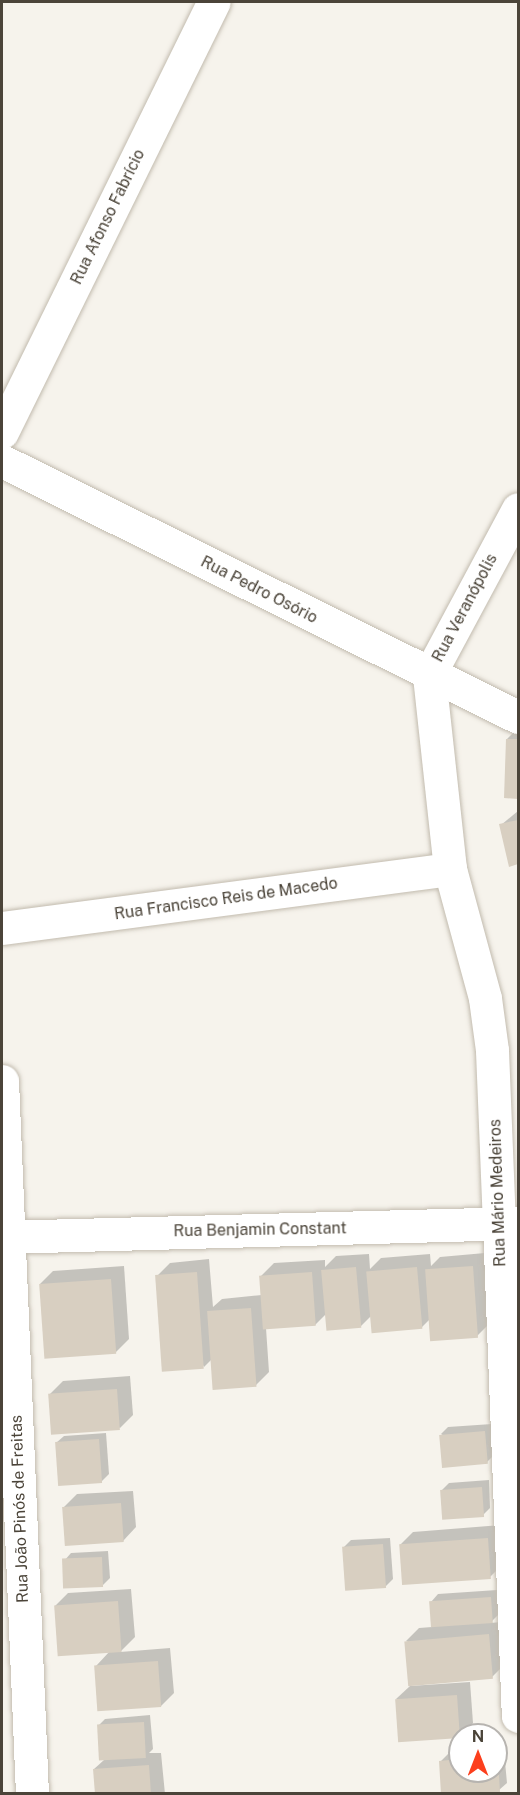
<!DOCTYPE html>
<html>
<head>
<meta charset="utf-8">
<style>
	body { margin:0 }
	#map { position:relative; width:520px; height:1795px; overflow:hidden; background:#f6f3ec; font-family:"Public Sans",sans-serif }
	div>[style] { position:absolute }
	.shadow>* { inset:0; background:#0003 }
	.building>* { inset:0; background:#d8cfc1; transform-origin:0 0 }
	.roads { filter:drop-shadow(0 0 2px #c2bbae) drop-shadow(0 0 2px #c2bbae) }
	.minor>* { height:33px; margin:-16.5px; padding:0 16.5px; transform-origin:16.5px; border-radius:16.5px; background:#fff }
	.tertiary>* { height:33px; margin:-16.5px; padding:0 16.5px; transform-origin:16.5px; border-radius:16.5px; background:#fff }
	span { translate:-50% -50%; white-space:nowrap; text-align:center; line-height:1.15; -webkit-text-stroke:5px #fff; paint-order:stroke }
	.street-label { font-size:16px; color:#4b4439 }
	.frame { position:absolute; inset:0; border:3px solid #4b4439; pointer-events:none }
	.north { position:absolute; left:448px; top:1723px; width:60px; height:60px; box-sizing:border-box; background:#fff; border:2px solid #b7b4b0; border-radius:50%; rotate:0deg; font-size:16px; font-weight:700; line-height:24px; text-align:center; color:#4b4439 }
	.north::after { content:''; display:block; margin:auto; width:21px; height:27px; background:#fc3f1d; clip-path:polygon(50% 0,100% 100%,50% 72%,0 100%) }
</style>
</head>
<body>
<div id="map">
	<div class="shadow">
		<i style="clip-path:polygon(518px 728px,518px 797px,505px 797px,507px 739px)"></i>
		<i style="clip-path:polygon(518px 811px,518px 863px,510px 865px,501px 825px)"></i>
		<i style="clip-path:polygon(485px 1253px,490px 1323px,477px 1336px,431px 1318px,421px 1328px,371px 1316px,360px 1327px,326px 1314px,315px 1325px,266px 1328px,269px 1372px,256px 1385px,212px 1359px,204px 1367px,157px 1276px,170px 1263px,209px 1259px,213px 1307px,222px 1299px,262px 1295px,261px 1276px,274px 1263px,325px 1260px,325px 1267px,336px 1256px,369px 1254px,370px 1269px,381px 1258px,430px 1254px,431px 1266px,440px 1257px)"></i>
		<i style="clip-path:polygon(124px 1266px,129px 1339px,116px 1352px,40px 1284px,53px 1271px)"></i>
		<i style="clip-path:polygon(130px 1376px,133px 1415px,120px 1428px,50px 1394px,63px 1381px)"></i>
		<i style="clip-path:polygon(492px 1424px,494px 1455px,487px 1462px,441px 1434px,448px 1427px)"></i>
		<i style="clip-path:polygon(106px 1433px,109px 1474px,101px 1482px,56px 1443px,64px 1436px)"></i>
		<i style="clip-path:polygon(489px 1480px,490px 1508px,483px 1515px,442px 1490px,449px 1483px)"></i>
		<i style="clip-path:polygon(133px 1491px,136px 1527px,123px 1541px,64px 1507px,77px 1494px)"></i>
		<i style="clip-path:polygon(501px 1525px,503px 1564px,490px 1577px,400px 1545px,413px 1532px)"></i>
		<i style="clip-path:polygon(390px 1538px,393px 1579px,385px 1587px,343px 1548px,351px 1540px)"></i>
		<i style="clip-path:polygon(108px 1551px,110px 1578px,103px 1585px,64px 1561px,71px 1553px)"></i>
		<i style="clip-path:polygon(131px 1589px,135px 1637px,120px 1652px,170px 1648px,174px 1693px,161px 1706px,96px 1666px,110px 1651px,55px 1606px,68px 1593px)"></i>
		<i style="clip-path:polygon(497px 1590px,499px 1614px,490px 1623px,502px 1622px,505px 1664px,492px 1677px,406px 1641px,419px 1628px,432px 1627px,431px 1602px,438px 1594px)"></i>
		<i style="clip-path:polygon(470px 1682px,473px 1723px,460px 1736px,396px 1699px,410px 1686px)"></i>
		<i style="clip-path:polygon(150px 1715px,153px 1749px,149px 1753px,161px 1753px,165px 1794px,96px 1794px,94px 1769px,104px 1760px,98px 1726px,105px 1719px)"></i>
		<i style="clip-path:polygon(496px 1751px,504px 1751px,507px 1783px,499px 1790px,454px 1794px,441px 1761px,448px 1754px,460px 1753px,460px 1771px,496px 1771px)"></i>
	</div>
	<div class="building">
		<i style="clip-path:polygon(506px 739px,518px 739px,518px 799px,504px 798px)"></i>
		<i style="clip-path:polygon(518px 820px,518px 864px,509px 867px,499px 824px)"></i>
		<i style="left:473px;top:1266px;width:72px;height:48px;rotate:86deg"></i>
		<i style="left:356px;top:1267px;width:61px;height:35px;rotate:85deg"></i>
		<i style="left:417px;top:1267px;width:62px;height:51px;rotate:85deg"></i>
		<i style="left:197px;top:1272px;width:97px;height:42px;rotate:86deg"></i>
		<i style="left:312px;top:1272px;width:54px;height:53px;rotate:86deg"></i>
		<i style="left:111px;top:1279px;width:75px;height:72px;rotate:86deg"></i>
		<i style="left:251px;top:1308px;width:79px;height:44px;rotate:86deg"></i>
		<i style="left:117px;top:1389px;width:41px;height:69px;rotate:86deg"></i>
		<i style="left:485px;top:1431px;width:33px;height:46px;rotate:85deg"></i>
		<i style="left:99px;top:1439px;width:44px;height:44px;rotate:86deg"></i>
		<i style="left:482px;top:1487px;width:30px;height:42px;rotate:86deg"></i>
		<i style="left:121px;top:1503px;width:39px;height:59px;rotate:86deg"></i>
		<i style="left:488px;top:1538px;width:41px;height:89px;rotate:86deg"></i>
		<i style="left:383px;top:1544px;width:44px;height:41px;rotate:86deg"></i>
		<i style="left:102px;top:1557px;width:30px;height:40px;rotate:88deg"></i>
		<i style="left:491px;top:1597px;width:26px;height:62px;rotate:86deg"></i>
		<i style="left:118px;top:1601px;width:51px;height:64px;rotate:86deg"></i>
		<i style="left:489px;top:1634px;width:45px;height:85px;rotate:85deg"></i>
		<i style="left:158px;top:1661px;width:46px;height:64px;rotate:86deg"></i>
		<i style="left:457px;top:1695px;width:43px;height:62px;rotate:86deg"></i>
		<i style="left:144px;top:1722px;width:36px;height:47px;rotate:87deg"></i>
		<i style="clip-path:polygon(460px 1759px,460px 1771px,496px 1771px,498px 1759px,500px 1792px,441px 1794px,439px 1761px)"></i>
		<i style="clip-path:polygon(149px 1765px,151px 1794px,95px 1794px,93px 1769px)"></i>
	</div>
	<div class="roads">
		<div class="minor">
			<i style="left:2px;top:432px;width:479px;rotate:-63.8deg"></i>
			<i style="left:2px;top:461px;width:576px;rotate:26.39deg"></i>
			<i style="left:2px;top:928px;width:452px;rotate:-7.5deg"></i>
			<i style="left:2px;top:1081px;width:714px;rotate:87.59deg"></i>
			<i style="left:499px;top:1225px;width:175px;rotate:-92.3deg"></i>
			<i style="left:492px;top:1050px;width:52px;rotate:-97.7deg"></i>
			<i style="left:485px;top:998px;width:134px;rotate:-105.2deg"></i>
			<i style="left:450px;top:869px;width:195px;rotate:-96.2deg"></i>
			<i style="left:429px;top:675px;width:188px;rotate:-61.8deg"></i>
		</div>
		<div class="tertiary">
			<i style="left:499px;top:1225px;width:491px;rotate:87.8deg"></i>
			<i style="left:2px;top:1237px;width:516px;rotate:-1.55deg"></i>
		</div>
	</div>
	<div class="street-label">
		<span style="left:108px;top:217px;rotate:-64deg">Rua Afonso Fabrício</span>
		<span style="left:259px;top:590px;rotate:27deg">Rua Pedro Osório</span>
		<span style="left:465px;top:608px;rotate:-62deg">Rua Veranópolis</span>
		<span style="left:226px;top:899px;rotate:-8deg">Rua Francisco Reis de Macedo</span>
		<span style="left:498px;top:1193px;rotate:-92deg">Rua Mário Medeiros</span>
		<span style="left:260px;top:1230px;rotate:-1deg">Rua Benjamin Constant</span>
		<span style="left:20px;top:1509px;rotate:-92deg">Rua João Pinós de Freitas</span>
	</div>
	<div class="frame"></div>
	<div class="north">N</div>
</div>
</body>
</html>
